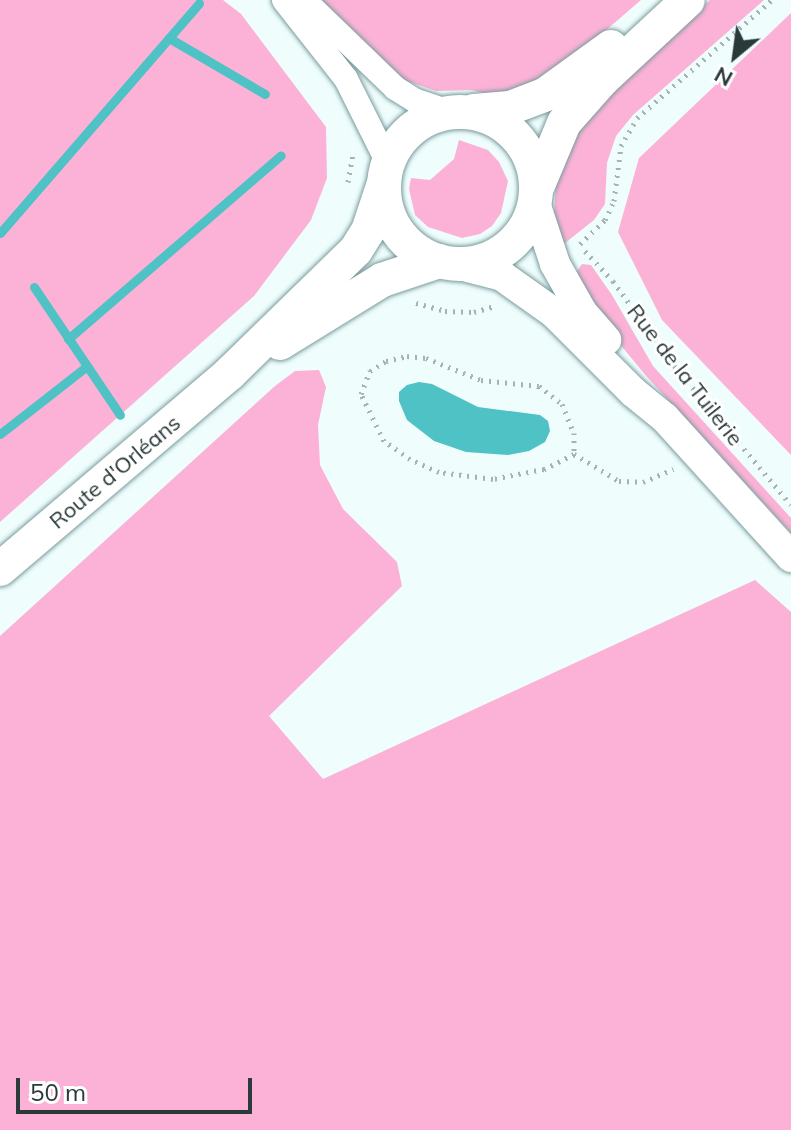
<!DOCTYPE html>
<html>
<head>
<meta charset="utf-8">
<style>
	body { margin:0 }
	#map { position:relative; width:791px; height:1130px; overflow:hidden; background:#effdfd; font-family:Mulish,sans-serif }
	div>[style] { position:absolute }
	.green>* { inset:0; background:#fcb2d7 }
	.water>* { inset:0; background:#4ec2c5 }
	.stream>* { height:9px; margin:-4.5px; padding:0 4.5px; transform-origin:4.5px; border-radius:4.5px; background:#4ec2c5 }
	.path>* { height:5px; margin-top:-2.5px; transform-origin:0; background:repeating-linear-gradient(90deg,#a4b3b3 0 2px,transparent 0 8px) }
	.roads { filter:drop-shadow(0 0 2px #7a9c9d) drop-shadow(0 0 2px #7a9c9d) }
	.minor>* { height:24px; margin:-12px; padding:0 12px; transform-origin:12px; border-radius:12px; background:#fff }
	.tertiary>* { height:30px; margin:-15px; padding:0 15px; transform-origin:15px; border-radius:15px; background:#fff }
	.secondary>* { height:34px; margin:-17px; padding:0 17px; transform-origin:17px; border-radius:17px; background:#fff }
	.secondary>.ring { margin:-17px; padding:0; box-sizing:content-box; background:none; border:34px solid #fff; border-radius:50% }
	span { translate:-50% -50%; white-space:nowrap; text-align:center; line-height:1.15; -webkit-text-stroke:6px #fff; paint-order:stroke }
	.street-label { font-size:22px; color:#2a3939 }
	.north { position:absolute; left:695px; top:16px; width:80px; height:80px; -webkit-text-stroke:6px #fff; paint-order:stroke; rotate:209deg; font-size:22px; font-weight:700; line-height:32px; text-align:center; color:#2a3939 }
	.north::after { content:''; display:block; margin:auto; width:28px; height:36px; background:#2a3939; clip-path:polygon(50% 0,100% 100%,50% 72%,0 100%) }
	.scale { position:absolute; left:16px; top:1078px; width:236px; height:36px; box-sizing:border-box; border:4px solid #2a3939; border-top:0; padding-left:10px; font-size:24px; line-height:28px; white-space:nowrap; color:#2a3939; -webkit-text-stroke:6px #fff; paint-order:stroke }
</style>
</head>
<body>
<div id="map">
	<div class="green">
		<i style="clip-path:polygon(0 0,223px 0,241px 14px,326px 127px,327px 178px,311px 220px,254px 296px,0 522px)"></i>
		<i style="clip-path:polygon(320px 0,641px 0,553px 76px,519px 91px,487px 94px,472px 90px,436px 91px,404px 80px)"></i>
		<i style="clip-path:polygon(710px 0,764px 0,633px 115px,616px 136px,607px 163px,605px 204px,594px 220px,560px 247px,554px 215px,557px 171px,571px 131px,662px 40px)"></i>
		<i style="clip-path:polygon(791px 13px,791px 455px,662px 320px,618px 232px,639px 158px)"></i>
		<i style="clip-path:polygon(459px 140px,488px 150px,499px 162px,508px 181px,501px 213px,492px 226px,480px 234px,462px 238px,428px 227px,415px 215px,409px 189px,411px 178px,430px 180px,454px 159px)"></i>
		<i style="clip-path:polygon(582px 264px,591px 265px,612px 295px,653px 366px,791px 518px,791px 533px,647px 377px,590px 308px,573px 277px)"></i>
		<i style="clip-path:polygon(319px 370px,326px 387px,318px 425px,320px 465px,343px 509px,397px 562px,402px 586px,269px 716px,323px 779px,755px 580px,791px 612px,791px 1130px,0 1130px,0 636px,275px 386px,295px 371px)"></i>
	</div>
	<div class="water">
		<i style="clip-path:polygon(419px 382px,432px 384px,478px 407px,540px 415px,548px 421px,550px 431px,545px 442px,529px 451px,508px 455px,466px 452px,434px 441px,407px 420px,399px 401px,399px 392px,407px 385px)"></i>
	</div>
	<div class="stream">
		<i style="left:169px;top:38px;width:111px;rotate:30.3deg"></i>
		<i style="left:0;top:233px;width:304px;rotate:-49.1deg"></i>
		<i style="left:34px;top:287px;width:154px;rotate:56.1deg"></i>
		<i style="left:68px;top:339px;width:281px;rotate:-40.8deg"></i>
		<i style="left:0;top:434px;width:110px;rotate:-38deg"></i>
	</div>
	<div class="path">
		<i style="left:348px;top:182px;width:29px;rotate:-80deg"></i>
		<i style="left:580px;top:244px;width:35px;rotate:-44deg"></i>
		<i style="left:605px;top:220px;width:21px;rotate:-65deg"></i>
		<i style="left:614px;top:201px;width:55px;rotate:-82.7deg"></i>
		<i style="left:621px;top:146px;width:32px;rotate:-60deg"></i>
		<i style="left:637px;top:118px;width:179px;rotate:-41.2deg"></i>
		<i style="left:585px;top:251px;width:41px;rotate:47deg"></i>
		<i style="left:613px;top:281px;width:109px;rotate:54deg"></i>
		<i style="left:677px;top:369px;width:177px;rotate:50deg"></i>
		<i style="left:416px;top:303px;width:30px;rotate:15deg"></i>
		<i style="left:445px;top:311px;width:29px;rotate:2deg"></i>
		<i style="left:474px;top:312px;width:19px;rotate:-16deg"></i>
		<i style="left:574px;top:454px;width:34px;rotate:153deg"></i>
		<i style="left:544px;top:469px;width:52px;rotate:168.9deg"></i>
		<i style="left:493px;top:479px;width:54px;rotate:-172.6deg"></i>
		<i style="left:439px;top:472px;width:32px;rotate:-156deg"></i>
		<i style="left:410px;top:459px;width:32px;rotate:-145deg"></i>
		<i style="left:384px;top:441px;width:52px;rotate:-116.1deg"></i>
		<i style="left:361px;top:394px;width:25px;rotate:-69deg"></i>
		<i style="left:370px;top:371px;width:19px;rotate:-32deg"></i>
		<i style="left:386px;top:361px;width:22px;rotate:-13deg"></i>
		<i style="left:407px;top:356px;width:19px;rotate:6deg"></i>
		<i style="left:426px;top:358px;width:59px;rotate:21.8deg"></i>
		<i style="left:481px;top:380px;width:58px;rotate:5.9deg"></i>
		<i style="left:539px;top:386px;width:29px;rotate:38deg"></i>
		<i style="left:562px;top:404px;width:31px;rotate:68deg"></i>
		<i style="left:574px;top:433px;width:21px;rotate:90deg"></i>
		<i style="left:574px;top:454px;width:52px;rotate:31deg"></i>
		<i style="left:619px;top:481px;width:24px;rotate:2deg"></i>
		<i style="left:643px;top:482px;width:33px;rotate:-23deg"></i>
	</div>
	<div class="roads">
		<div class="minor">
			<i style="left:284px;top:0;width:100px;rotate:51.9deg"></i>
			<i style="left:346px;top:79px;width:92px;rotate:63.4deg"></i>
			<i style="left:304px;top:0;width:127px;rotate:44deg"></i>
			<i style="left:395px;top:88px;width:22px;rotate:32deg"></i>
			<i style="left:414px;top:100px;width:36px;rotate:19deg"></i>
		</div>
		<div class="tertiary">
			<i style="left:535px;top:203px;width:64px;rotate:71.8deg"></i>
			<i style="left:555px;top:264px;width:55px;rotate:60.6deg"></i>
			<i style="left:582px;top:312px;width:37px;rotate:49deg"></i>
			<i style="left:456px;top:264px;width:48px;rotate:14.6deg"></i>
			<i style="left:502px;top:276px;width:64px;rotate:35.4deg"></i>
			<i style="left:554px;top:313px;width:112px;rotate:45deg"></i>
			<i style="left:633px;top:392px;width:41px;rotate:39.1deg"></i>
			<i style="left:665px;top:418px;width:188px;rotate:47.8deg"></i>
		</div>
		<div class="secondary">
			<i style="left:474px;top:111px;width:36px;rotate:-5deg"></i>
			<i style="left:510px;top:108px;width:39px;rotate:-21deg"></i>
			<i style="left:546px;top:94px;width:80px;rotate:-35.9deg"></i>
			<i class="ring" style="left:384px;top:112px;width:118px;height:118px"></i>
			<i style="left:536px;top:190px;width:73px;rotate:-67.3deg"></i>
			<i style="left:564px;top:123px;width:57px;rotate:-48.5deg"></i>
			<i style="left:602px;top:80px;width:117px;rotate:-42.9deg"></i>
			<i style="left:280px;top:343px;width:120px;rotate:-31.7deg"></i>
			<i style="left:382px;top:280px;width:60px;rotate:-18.4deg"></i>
			<i style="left:0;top:569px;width:301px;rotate:-40.4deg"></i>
			<i style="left:229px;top:374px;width:177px;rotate:-44.3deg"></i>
			<i style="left:356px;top:250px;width:22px;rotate:-58deg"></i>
			<i style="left:368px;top:231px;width:47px;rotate:-71.6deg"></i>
		</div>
	</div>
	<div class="street-label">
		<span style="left:685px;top:375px;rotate:52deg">Rue de la Tuilerie</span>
		<span style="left:115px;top:472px;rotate:-40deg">Route d'Orléans</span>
	</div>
	<div class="north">N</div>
	<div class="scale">50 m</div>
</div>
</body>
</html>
